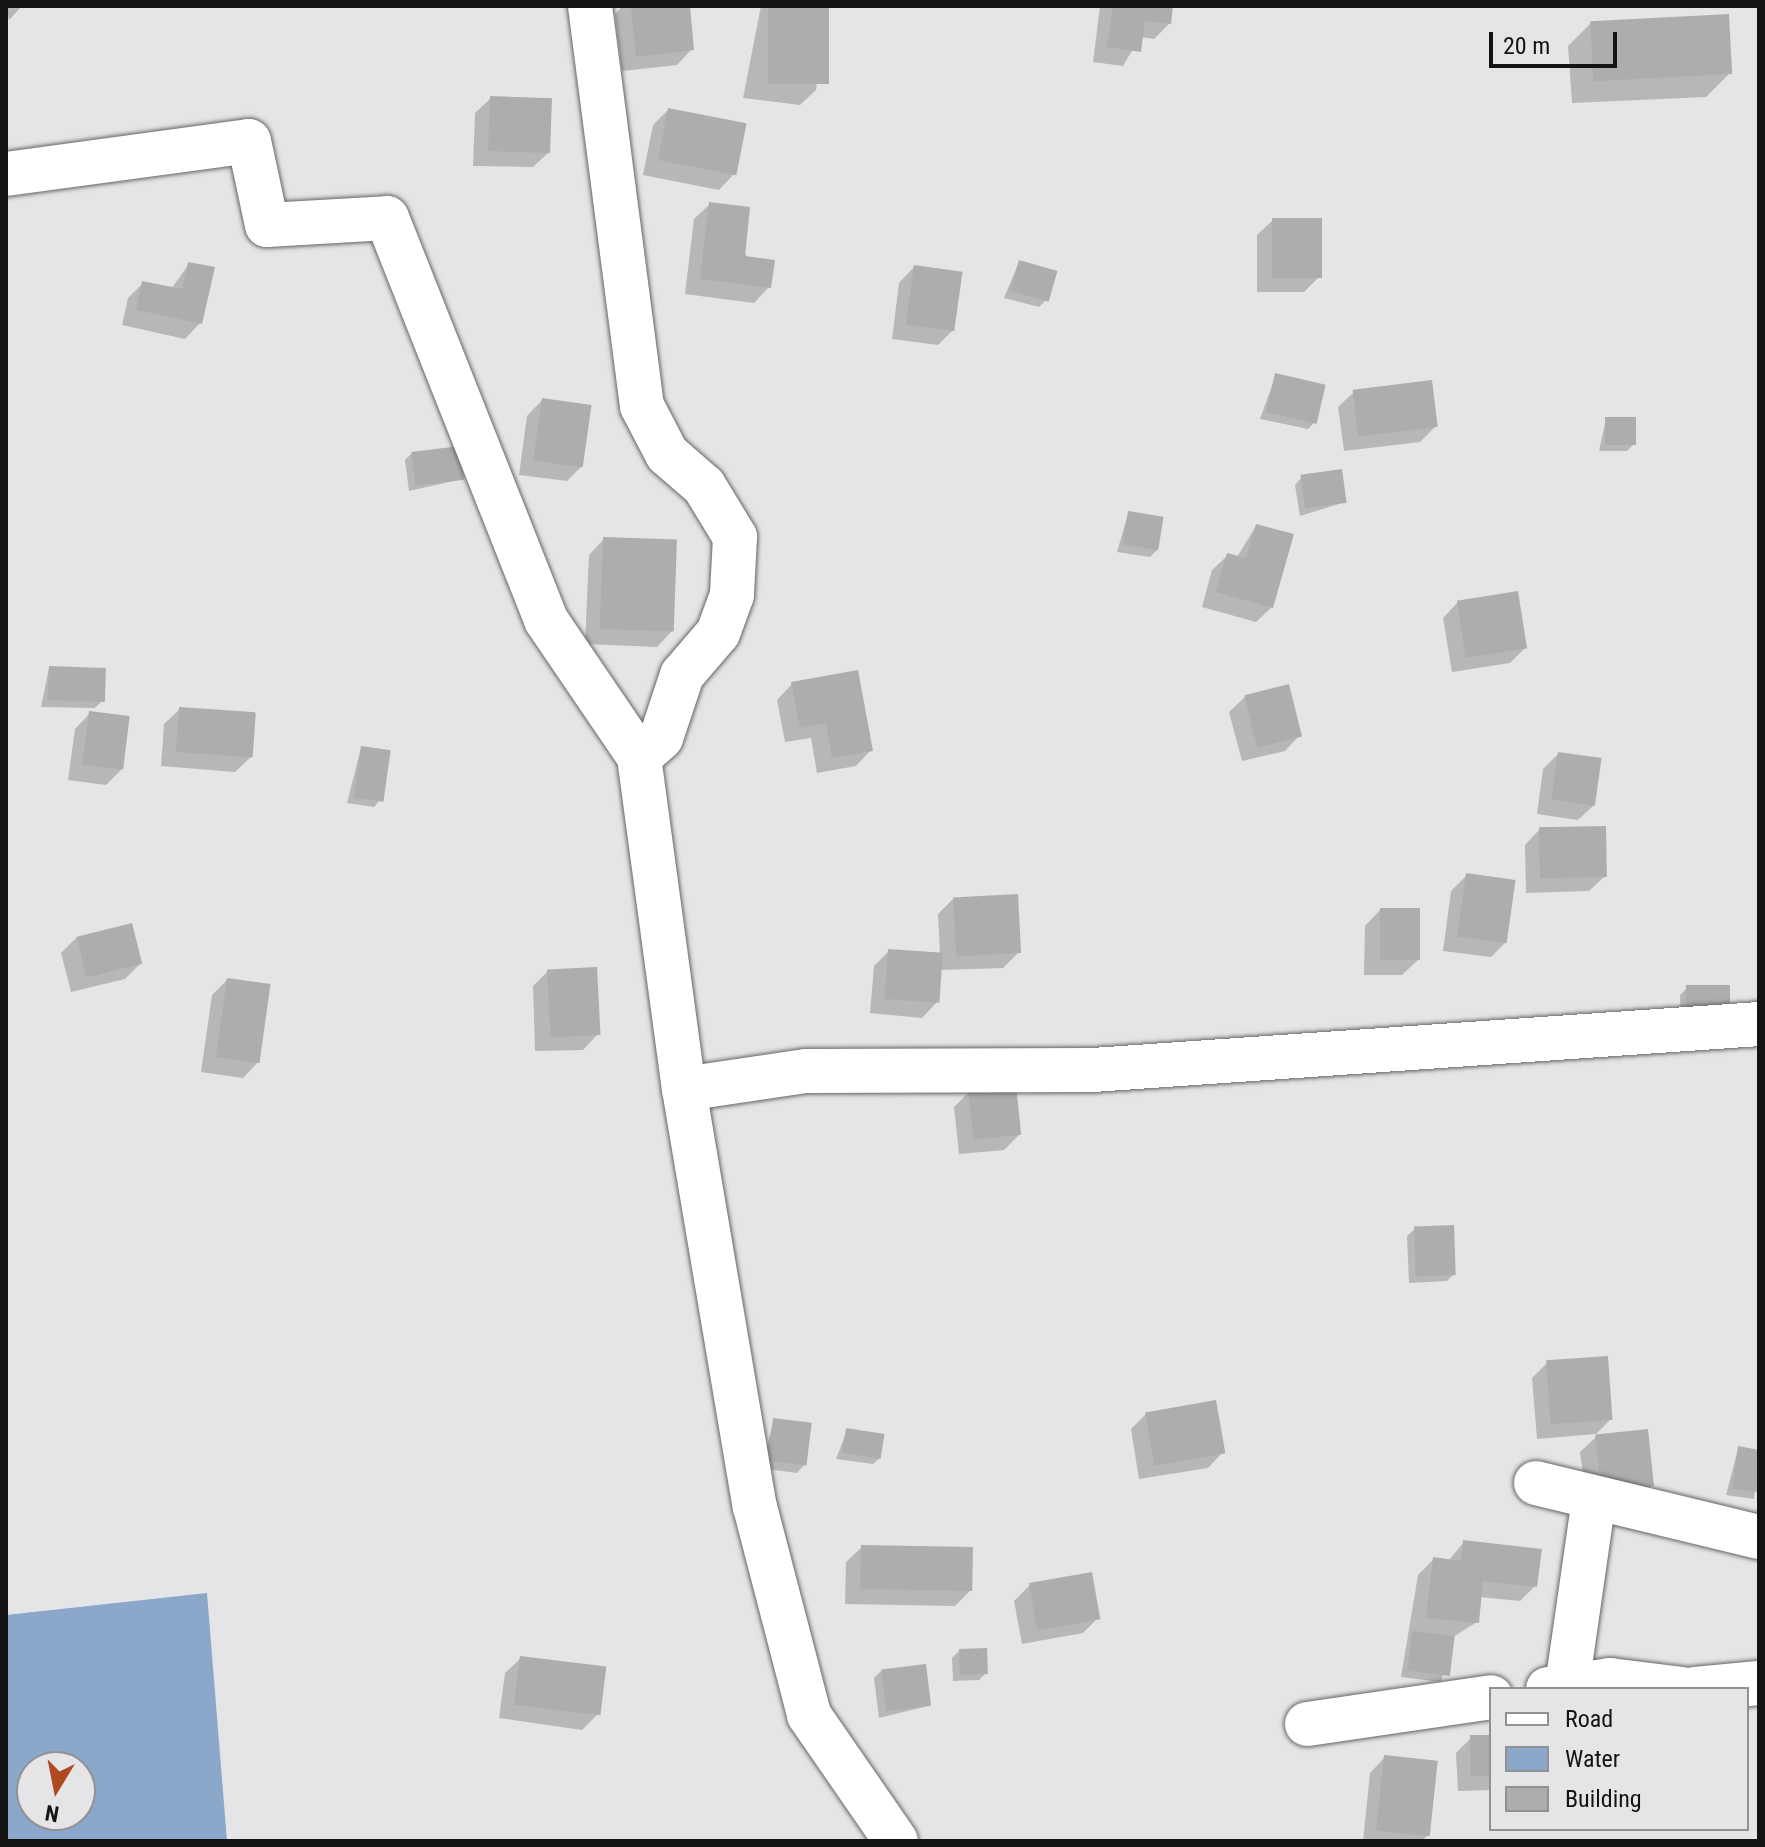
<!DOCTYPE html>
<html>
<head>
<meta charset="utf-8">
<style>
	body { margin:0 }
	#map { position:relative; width:1765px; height:1847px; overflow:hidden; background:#e5e5e7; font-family:"Roboto Condensed",sans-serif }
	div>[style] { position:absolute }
	.water>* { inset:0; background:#8ba7c9 }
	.shadow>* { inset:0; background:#0003 }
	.building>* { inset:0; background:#afadac; transform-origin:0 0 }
	.roads { filter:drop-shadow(0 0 2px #666668) drop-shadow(0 0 2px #666668) }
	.minor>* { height:44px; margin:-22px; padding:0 22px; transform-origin:22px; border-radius:22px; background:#fff }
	span { translate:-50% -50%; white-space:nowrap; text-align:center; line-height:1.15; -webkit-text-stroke:6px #e5e5e7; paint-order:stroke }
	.frame { position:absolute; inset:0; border:8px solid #131314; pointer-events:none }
	.legend { position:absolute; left:1489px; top:1687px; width:260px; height:144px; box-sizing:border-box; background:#e5e5e7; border:2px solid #919193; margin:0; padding:10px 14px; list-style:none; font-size:24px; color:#131314 }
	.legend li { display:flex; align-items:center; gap:16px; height:40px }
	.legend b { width:40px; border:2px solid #919193 }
	.north { position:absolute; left:16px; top:1751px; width:80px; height:80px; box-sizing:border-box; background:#e5e5e7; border:2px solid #919193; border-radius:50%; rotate:190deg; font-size:22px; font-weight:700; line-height:32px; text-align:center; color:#131314 }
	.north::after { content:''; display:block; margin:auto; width:28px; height:36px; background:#af491f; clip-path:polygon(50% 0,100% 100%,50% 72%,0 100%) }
	.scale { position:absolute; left:1489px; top:32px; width:128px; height:36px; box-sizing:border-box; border:4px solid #131314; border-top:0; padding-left:10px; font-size:24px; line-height:28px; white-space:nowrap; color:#131314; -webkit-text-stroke:6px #e5e5e7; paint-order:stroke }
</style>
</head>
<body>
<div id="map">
	<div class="water">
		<i style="clip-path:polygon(evenodd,207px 1593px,227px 1841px,6px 1841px,6px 1615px,207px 1593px,32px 1767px,80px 1767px,80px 1815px,32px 1815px,32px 1767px)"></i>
	</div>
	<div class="shadow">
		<i style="clip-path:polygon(6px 6px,22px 6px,9px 20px)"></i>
		<i style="clip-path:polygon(623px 6px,688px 6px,692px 49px,677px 65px,622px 71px,615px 14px)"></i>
		<i style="clip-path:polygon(761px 6px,827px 6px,816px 90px,800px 105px,743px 98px)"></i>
		<i style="clip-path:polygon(1100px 6px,1171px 6px,1169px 24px,1154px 39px,1140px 37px,1123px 66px,1093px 62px)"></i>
		<i style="clip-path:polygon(1591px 23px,1730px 73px,1706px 97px,1572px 103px,1568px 46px)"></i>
		<i style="clip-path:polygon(491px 98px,549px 152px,533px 167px,473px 166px,475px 113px)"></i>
		<i style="clip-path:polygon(668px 110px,734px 174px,719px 190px,643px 175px,653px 125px)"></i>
		<i style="clip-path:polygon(710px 204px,769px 287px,754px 303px,685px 294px,694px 219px)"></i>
		<i style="clip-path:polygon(1273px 220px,1320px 276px,1304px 292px,1257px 292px,1257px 235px)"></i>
		<i style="clip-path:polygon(1019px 262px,1046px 300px,1039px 307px,1004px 298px)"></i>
		<i style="clip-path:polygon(189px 264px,200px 323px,185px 339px,122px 325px,128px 298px,143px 283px,171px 289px)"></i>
		<i style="clip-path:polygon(914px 267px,953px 330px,938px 345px,892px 339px,899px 283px)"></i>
		<i style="clip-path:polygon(1276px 375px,1315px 422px,1308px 429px,1260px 419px)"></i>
		<i style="clip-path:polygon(1354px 392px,1436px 426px,1420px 442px,1344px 451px,1338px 407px)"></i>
		<i style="clip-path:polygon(542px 400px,582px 466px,567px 481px,519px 475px,527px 416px)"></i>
		<i style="clip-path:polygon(1606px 419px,1634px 444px,1627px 451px,1599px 451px)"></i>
		<i style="clip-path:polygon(412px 453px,462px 479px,409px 491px,405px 460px)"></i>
		<i style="clip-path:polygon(1302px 477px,1345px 502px,1300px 516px,1295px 485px)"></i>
		<i style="clip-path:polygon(1128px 514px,1157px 550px,1150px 557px,1117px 552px)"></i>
		<i style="clip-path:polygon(1256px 526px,1272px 607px,1256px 622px,1202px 607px,1212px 570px,1228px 555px,1237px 557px)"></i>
		<i style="clip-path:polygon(604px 539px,672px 631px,657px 647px,585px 644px,589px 555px)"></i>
		<i style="clip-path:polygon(1458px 602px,1525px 648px,1510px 663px,1452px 672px,1443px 618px)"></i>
		<i style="clip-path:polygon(49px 668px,102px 701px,95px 708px,41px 707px)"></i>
		<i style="clip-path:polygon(792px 684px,871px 750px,856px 766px,817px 773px,811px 738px,785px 742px,777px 700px)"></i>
		<i style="clip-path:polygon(1245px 697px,1300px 735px,1285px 751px,1242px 761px,1229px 712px)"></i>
		<i style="clip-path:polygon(180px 709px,251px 757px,235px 772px,161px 766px,164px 724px)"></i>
		<i style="clip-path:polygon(90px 713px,121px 770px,106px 785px,68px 780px,75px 729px)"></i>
		<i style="clip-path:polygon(361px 748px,381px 799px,374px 807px,347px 803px)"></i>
		<i style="clip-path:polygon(1558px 754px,1594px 805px,1578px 820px,1537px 814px,1543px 769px)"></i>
		<i style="clip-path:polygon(1540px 829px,1605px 876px,1589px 891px,1526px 893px,1525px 845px)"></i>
		<i style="clip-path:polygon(1467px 875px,1506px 942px,1491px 957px,1443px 951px,1451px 891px)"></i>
		<i style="clip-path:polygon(954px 898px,1019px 952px,1003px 968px,940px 970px,937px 1002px,922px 1018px,870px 1013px,874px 966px,889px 951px,940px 955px,938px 914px)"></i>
		<i style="clip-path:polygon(1380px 910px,1418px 960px,1402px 975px,1364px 975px,1365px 926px)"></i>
		<i style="clip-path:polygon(77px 937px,140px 964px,125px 979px,71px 992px,61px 953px)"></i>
		<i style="clip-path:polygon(548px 971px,598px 1034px,583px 1050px,535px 1051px,533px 986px)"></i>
		<i style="clip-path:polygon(227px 980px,258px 1062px,243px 1078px,201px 1072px,212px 995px)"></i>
		<i style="clip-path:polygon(1687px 988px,1728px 1023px,1681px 1031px,1680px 995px)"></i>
		<i style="clip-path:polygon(969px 1092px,1019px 1135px,1004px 1150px,959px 1154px,954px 1107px)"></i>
		<i style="clip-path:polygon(1415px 1229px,1454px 1274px,1447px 1281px,1409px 1283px,1407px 1236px)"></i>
		<i style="clip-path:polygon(1547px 1363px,1611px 1419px,1596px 1434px,1537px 1439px,1532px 1378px)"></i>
		<i style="clip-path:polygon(1146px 1414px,1223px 1452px,1208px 1468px,1139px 1479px,1131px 1429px)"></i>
		<i style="clip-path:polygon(774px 1420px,804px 1465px,797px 1473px,761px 1468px)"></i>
		<i style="clip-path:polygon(847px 1430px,881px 1457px,873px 1464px,836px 1459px)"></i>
		<i style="clip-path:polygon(1596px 1437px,1652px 1485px,1636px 1501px,1587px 1506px,1580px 1452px)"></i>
		<i style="clip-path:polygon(1738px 1449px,1759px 1452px,1754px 1499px,1726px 1495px)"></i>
		<i style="clip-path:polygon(1464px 1542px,1535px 1586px,1520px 1601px,1479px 1597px,1477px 1622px,1453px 1637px,1441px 1682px,1401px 1677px,1418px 1575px,1434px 1559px,1448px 1561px)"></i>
		<i style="clip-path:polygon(862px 1547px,970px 1591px,955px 1606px,845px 1604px,846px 1562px)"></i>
		<i style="clip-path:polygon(1030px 1585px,1098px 1618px,1083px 1633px,1022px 1644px,1014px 1601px)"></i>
		<i style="clip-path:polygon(959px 1651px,986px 1673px,979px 1680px,953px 1681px,952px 1658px)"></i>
		<i style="clip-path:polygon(521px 1658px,597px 1715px,582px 1730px,499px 1718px,505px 1673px)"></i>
		<i style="clip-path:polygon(881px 1671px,928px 1706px,879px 1718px,874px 1678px)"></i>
		<i style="clip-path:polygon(1491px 1737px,1491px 1790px,1458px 1791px,1456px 1753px,1471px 1738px)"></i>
		<i style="clip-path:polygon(1385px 1757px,1428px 1835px,1422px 1841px,1363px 1841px,1370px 1773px)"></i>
	</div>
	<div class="building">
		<i style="clip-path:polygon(631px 6px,690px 6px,694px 50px,636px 57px)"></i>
		<i style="left:768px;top:6px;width:61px;height:78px"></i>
		<i style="clip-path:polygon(1113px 6px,1173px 6px,1171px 24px,1145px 21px,1141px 52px,1107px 47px)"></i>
		<i style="left:1729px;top:14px;width:60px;height:139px;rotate:87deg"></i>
		<i style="left:490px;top:96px;width:62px;height:55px;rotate:2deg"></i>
		<i style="left:668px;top:108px;width:80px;height:53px;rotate:11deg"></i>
		<i style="clip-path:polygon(709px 202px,750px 207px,745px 256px,775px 260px,771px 288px,700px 279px)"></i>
		<i style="left:1272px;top:218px;width:50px;height:60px"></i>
		<i style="left:1019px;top:260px;width:40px;height:32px;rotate:16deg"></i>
		<i style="clip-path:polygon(188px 262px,215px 267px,202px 324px,136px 310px,142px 281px,182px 289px)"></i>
		<i style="left:914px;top:265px;width:49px;height:60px;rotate:8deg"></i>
		<i style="left:1275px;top:373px;width:52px;height:40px;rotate:13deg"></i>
		<i style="left:1432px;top:380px;width:47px;height:80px;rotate:83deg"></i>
		<i style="left:542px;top:398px;width:50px;height:63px;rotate:8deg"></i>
		<i style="left:1605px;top:417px;width:31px;height:28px"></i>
		<i style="left:460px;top:446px;width:34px;height:49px;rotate:83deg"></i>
		<i style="left:1342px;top:469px;width:34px;height:42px;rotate:82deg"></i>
		<i style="left:1128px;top:511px;width:36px;height:34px;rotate:9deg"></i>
		<i style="clip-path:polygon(1256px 524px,1294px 534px,1273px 608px,1216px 592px,1227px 553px,1246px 558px)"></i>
		<i style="left:603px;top:537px;width:74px;height:92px;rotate:2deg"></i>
		<i style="left:1518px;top:591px;width:58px;height:62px;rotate:81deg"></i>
		<i style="left:49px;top:666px;width:57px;height:34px;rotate:2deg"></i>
		<i style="clip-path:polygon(858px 670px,873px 751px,832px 758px,826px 723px,800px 728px,791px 682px)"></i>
		<i style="left:1289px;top:684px;width:54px;height:46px;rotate:76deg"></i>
		<i style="left:179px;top:707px;width:77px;height:45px;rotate:4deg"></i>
		<i style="left:89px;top:711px;width:41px;height:54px;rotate:7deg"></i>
		<i style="left:361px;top:746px;width:30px;height:52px;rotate:8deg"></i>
		<i style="left:1558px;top:752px;width:44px;height:48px;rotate:8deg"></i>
		<i style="left:1606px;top:826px;width:51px;height:67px;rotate:89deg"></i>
		<i style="left:1466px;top:873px;width:50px;height:64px;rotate:8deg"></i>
		<i style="left:1018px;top:894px;width:59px;height:65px;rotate:87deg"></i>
		<i style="left:1380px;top:908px;width:40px;height:52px"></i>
		<i style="left:132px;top:923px;width:42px;height:57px;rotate:76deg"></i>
		<i style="left:888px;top:949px;width:55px;height:50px;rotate:4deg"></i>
		<i style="left:597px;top:967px;width:68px;height:50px;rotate:87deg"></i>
		<i style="left:227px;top:978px;width:44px;height:80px;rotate:8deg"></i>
		<i style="left:1730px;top:985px;width:39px;height:44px;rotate:90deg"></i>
		<i style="left:1016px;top:1085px;width:50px;height:48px;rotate:84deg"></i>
		<i style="left:1454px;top:1225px;width:50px;height:40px;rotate:88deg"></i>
		<i style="left:1608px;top:1356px;width:64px;height:62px;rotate:86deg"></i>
		<i style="left:1216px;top:1400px;width:54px;height:72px;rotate:80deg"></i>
		<i style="left:773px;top:1418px;width:39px;height:43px;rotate:7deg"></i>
		<i style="left:846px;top:1428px;width:39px;height:25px;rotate:9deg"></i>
		<i style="left:1648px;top:1429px;width:57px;height:53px;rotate:84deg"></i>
		<i style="clip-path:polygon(1738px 1446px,1759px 1450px,1759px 1492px,1732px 1489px)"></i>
		<i style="clip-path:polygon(1463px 1540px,1542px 1549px,1537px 1587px,1483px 1581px,1479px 1623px,1426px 1618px,1433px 1557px,1461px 1561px)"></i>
		<i style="left:861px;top:1545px;width:112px;height:44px;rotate:1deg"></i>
		<i style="left:1092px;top:1572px;width:48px;height:64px;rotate:80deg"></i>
		<i style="left:1412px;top:1631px;width:43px;height:40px;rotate:7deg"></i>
		<i style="left:987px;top:1648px;width:26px;height:28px;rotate:88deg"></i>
		<i style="left:520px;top:1656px;width:87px;height:49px;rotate:7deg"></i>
		<i style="left:926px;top:1664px;width:42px;height:45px;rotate:83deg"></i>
		<i style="left:1491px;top:1735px;width:41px;height:21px;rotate:90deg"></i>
		<i style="left:1384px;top:1755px;width:54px;height:76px;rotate:6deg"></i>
	</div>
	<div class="roads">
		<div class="minor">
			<i style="left:590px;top:6px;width:403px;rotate:82.6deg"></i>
			<i style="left:642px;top:406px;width:54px;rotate:62.5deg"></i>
			<i style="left:667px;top:454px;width:49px;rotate:40.9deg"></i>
			<i style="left:704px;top:486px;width:60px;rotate:58.7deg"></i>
			<i style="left:735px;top:537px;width:58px;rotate:93deg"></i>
			<i style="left:732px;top:595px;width:40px;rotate:110.2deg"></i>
			<i style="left:718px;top:633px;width:55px;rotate:130.6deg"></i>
			<i style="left:682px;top:675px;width:66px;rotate:108.4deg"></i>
			<i style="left:661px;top:738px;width:29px;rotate:139deg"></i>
			<i style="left:639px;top:757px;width:335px;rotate:82.3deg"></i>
			<i style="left:684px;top:1089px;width:424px;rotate:80.4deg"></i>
			<i style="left:755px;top:1507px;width:215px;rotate:75.4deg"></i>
			<i style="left:809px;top:1715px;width:153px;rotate:55.4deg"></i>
			<i style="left:6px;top:174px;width:245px;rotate:-7.7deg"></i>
			<i style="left:249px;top:141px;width:86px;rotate:77.9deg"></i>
			<i style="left:267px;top:225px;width:120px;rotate:-3.3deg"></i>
			<i style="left:387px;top:218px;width:432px;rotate:68.4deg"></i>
			<i style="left:546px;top:620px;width:166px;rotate:55.8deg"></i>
			<i style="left:684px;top:1089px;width:123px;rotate:-8.4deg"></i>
			<i style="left:806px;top:1071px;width:287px;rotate:-0.2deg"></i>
			<i style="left:1093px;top:1070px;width:668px;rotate:-3.95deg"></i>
			<i style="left:1536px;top:1483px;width:229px;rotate:13.6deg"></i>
			<i style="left:1567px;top:1686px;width:190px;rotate:-81.8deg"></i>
			<i style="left:1548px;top:1689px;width:63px;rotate:-8.3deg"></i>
			<i style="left:1610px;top:1680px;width:73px;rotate:7.1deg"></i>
			<i style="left:1695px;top:1689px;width:64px;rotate:-5.4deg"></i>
			<i style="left:1307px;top:1724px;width:186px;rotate:-8.3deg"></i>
		</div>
	</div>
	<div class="frame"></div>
	<ul class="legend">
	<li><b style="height:10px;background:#fff"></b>Road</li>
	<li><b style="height:22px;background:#8ba7c9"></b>Water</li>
	<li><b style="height:22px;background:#afadac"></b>Building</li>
	</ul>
	<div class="north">N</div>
	<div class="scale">20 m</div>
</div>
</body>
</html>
